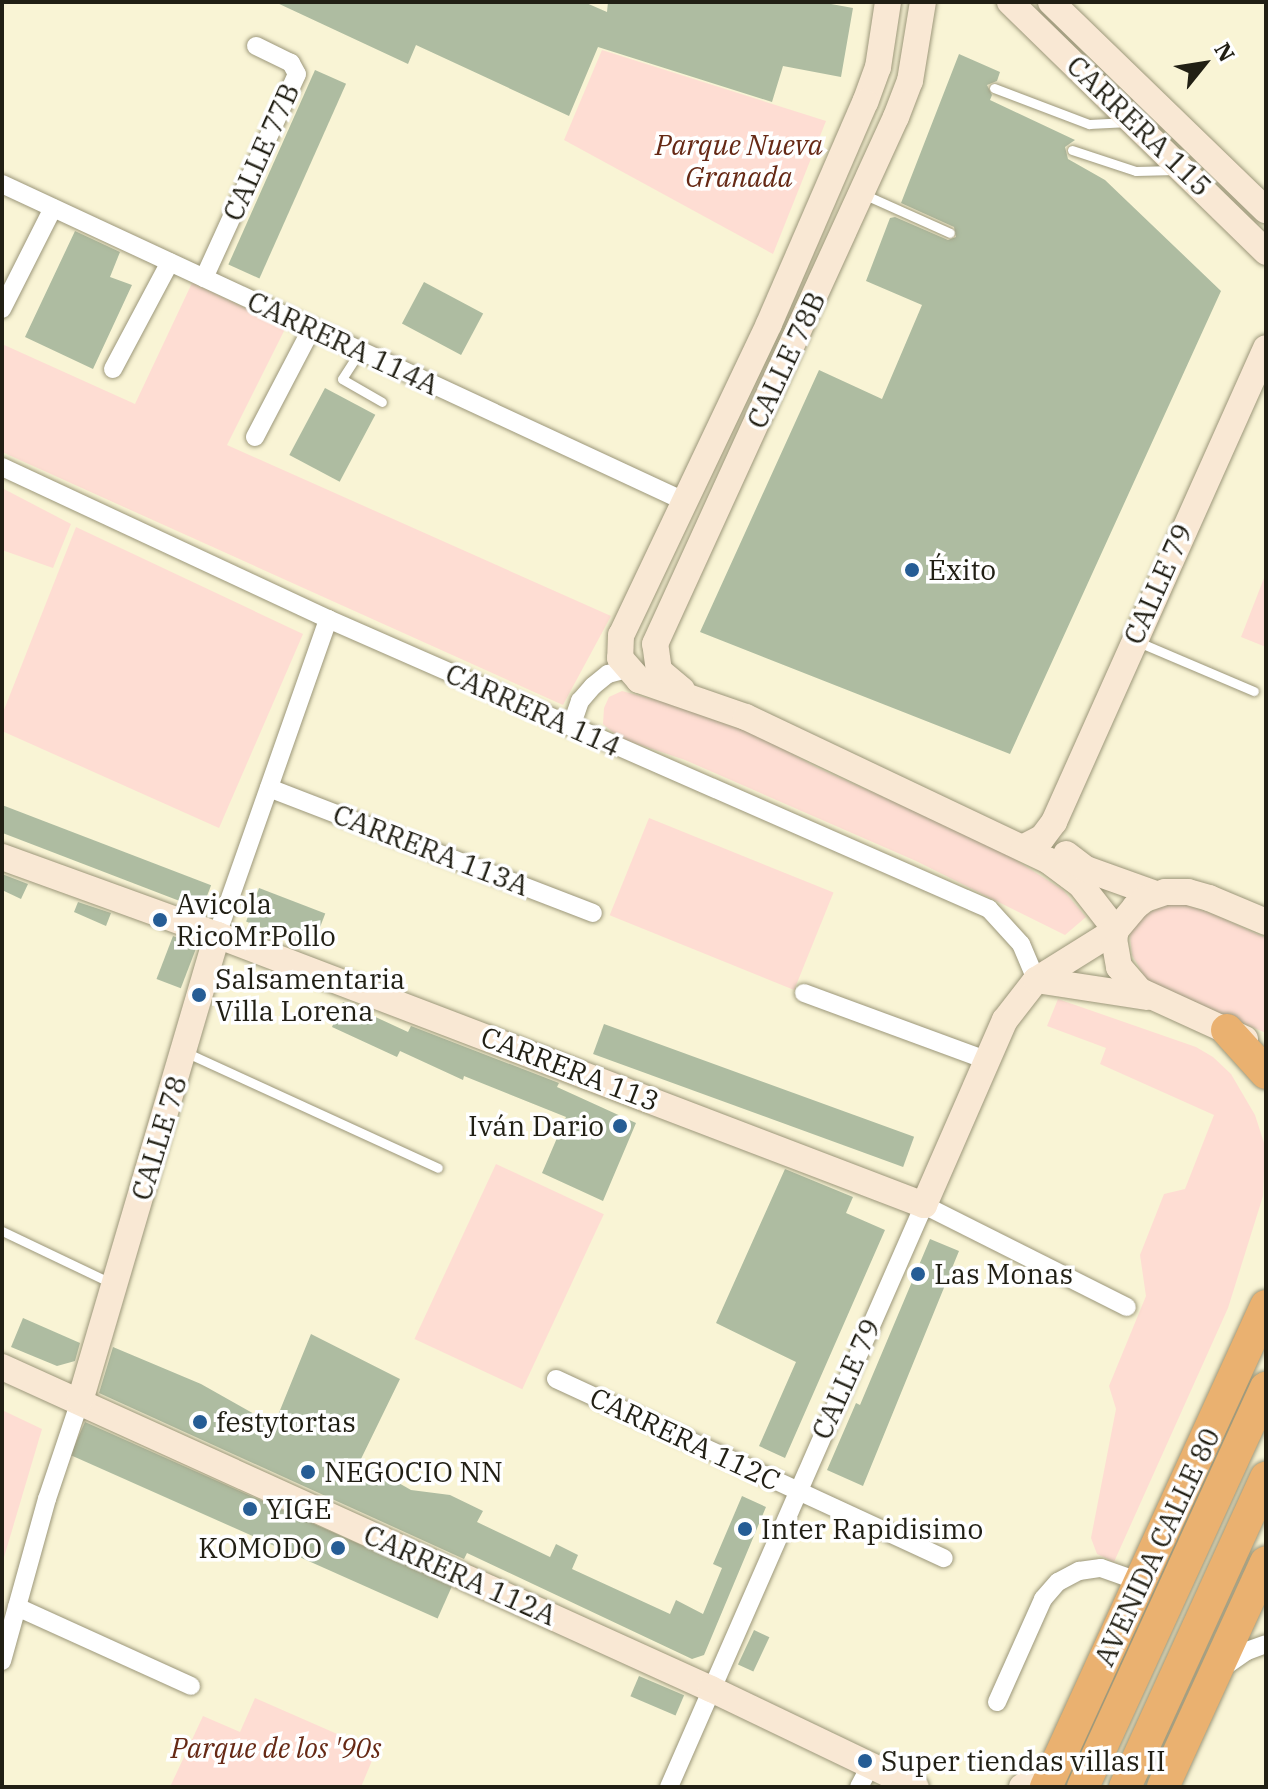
<!DOCTYPE html>
<html>
<head>
<meta charset="utf-8">
<style>
	body { margin:0 }
	#map { position:relative; width:1268px; height:1789px; overflow:hidden; background:#f9f4d5; font-family:"IBM Plex Serif",serif }
	div>[style] { position:absolute }
	.green>* { inset:0; background:#feddd3; transform-origin:0 0 }
	.building>* { inset:0; background:#aebca1; transform-origin:0 0 }
	.roads { filter:drop-shadow(0 0 2px #9c977a) drop-shadow(0 0 2px #9c977a) }
	.lane>* { height:9px; margin:-4.5px; padding:0 4.5px; transform-origin:4.5px; border-radius:4.5px; background:#fff }
	.street>* { height:18px; margin:-9px; padding:0 9px; transform-origin:9px; border-radius:9px; background:#fff }
	.secondary>* { height:26px; margin:-13px; padding:0 13px; transform-origin:13px; border-radius:13px; background:#f9e8d4 }
	.highway>* { height:32px; margin:-16px; padding:0 16px; transform-origin:16px; border-radius:16px; background:#eab170 }
	.dots>* { width:22px; height:22px; translate:-50% -50%; box-sizing:border-box; border:4px solid #fff; border-radius:50% }
	span { translate:-50% -50%; white-space:nowrap; text-align:center; line-height:1.15; -webkit-text-stroke:7px #fff; paint-order:stroke }
	.street-label { font-size:28px; color:#211f14 }
	.park-label { font-size:28px; color:#662915; font-style:italic }
	.poi-label { font-size:28px; color:#211f14 }
	.left { translate:0 -50%; text-align:left }
	.right { translate:-100% -50%; text-align:right }
	.frame { position:absolute; inset:0; border:4px solid #211f14; pointer-events:none }
	.north { position:absolute; left:1164px; top:24px; width:80px; height:80px; -webkit-text-stroke:6px #fff; paint-order:stroke; rotate:60deg; font-size:22px; font-weight:700; line-height:32px; text-align:center; color:#211f14 }
	.north::after { content:''; display:block; margin:auto; width:28px; height:36px; background:#211f14; clip-path:polygon(50% 0,100% 100%,50% 72%,0 100%) }
</style>
</head>
<body>
<div id="map">
	<div class="green">
		<i style="clip-path:polygon(602px 50px,826px 121px,773px 254px,564px 140px)"></i>
		<i style="clip-path:polygon(192px 283px,286px 327px,227px 445px,611px 616px,563px 705px,2px 452px,2px 344px,135px 404px)"></i>
		<i style="clip-path:polygon(2px 488px,71px 524px,53px 568px,2px 550px)"></i>
		<i style="clip-path:polygon(76px 527px,303px 634px,219px 828px,2px 731px,2px 715px)"></i>
		<i style="clip-path:polygon(1266px 573px,1266px 647px,1241px 637px)"></i>
		<i style="clip-path:polygon(622px 691px,663px 702px,757px 735px,818px 768px,995px 847px,1063px 890px,1086px 917px,1065px 935px,916px 861px,685px 760px,620px 738px,603px 724px,604px 708px,609px 697px)"></i>
		<i style="left:649px;top:818px;width:199px;height:105px;rotate:22deg"></i>
		<i style="clip-path:polygon(1166px 904px,1184px 904px,1215px 915px,1266px 938px,1266px 1033px,1166px 991px,1146px 979px,1132px 955px,1130px 935px,1137px 919px)"></i>
		<i style="clip-path:polygon(1058px 999px,1196px 1047px,1213px 1057px,1231px 1074px,1255px 1115px,1265px 1146px,1263px 1196px,1228px 1308px,1114px 1562px,1097px 1554px,1091px 1538px,1116px 1409px,1109px 1386px,1146px 1296px,1140px 1255px,1164px 1194px,1185px 1189px,1214px 1115px,1100px 1064px,1106px 1048px,1047px 1026px)"></i>
		<i style="left:496px;top:1164px;width:119px;height:193px;rotate:25deg"></i>
		<i style="clip-path:polygon(2px 1410px,42px 1429px,2px 1564px)"></i>
		<i style="clip-path:polygon(255px 1698px,376px 1751px,361px 1787px,170px 1787px,203px 1716px,240px 1732px)"></i>
	</div>
	<div class="building">
		<i style="clip-path:polygon(275px 2px,584px 2px,607px 12px,608px 2px,820px 2px,853px 8px,841px 77px,783px 66px,772px 102px,598px 47px,569px 116px,416px 45px,408px 64px)"></i>
		<i style="clip-path:polygon(959px 54px,1000px 72px,997px 81px,987px 85px,992px 95px,990px 100px,1075px 140px,1065px 147px,1068px 159px,1105px 180px,1221px 291px,1010px 754px,700px 632px,819px 370px,882px 399px,922px 305px,866px 281px,890px 218px,895px 217px,948px 240px,956px 237px,954px 227px,901px 203px)"></i>
		<i style="left:315px;top:70px;width:34px;height:213px;rotate:24deg"></i>
		<i style="clip-path:polygon(75px 231px,120px 252px,110px 277px,132px 285px,93px 369px,25px 337px)"></i>
		<i style="left:424px;top:282px;width:67px;height:47px;rotate:28deg"></i>
		<i style="left:325px;top:388px;width:57px;height:76px;rotate:28deg"></i>
		<i style="left:2px;top:805px;width:224px;height:26px;rotate:21deg"></i>
		<i style="clip-path:polygon(2px 874px,28px 884px,21px 899px,2px 890px)"></i>
		<i style="left:259px;top:888px;width:71px;height:36px;rotate:21deg"></i>
		<i style="clip-path:polygon(78px 902px,111px 913px,106px 926px,74px 912px)"></i>
		<i style="left:173px;top:936px;width:26px;height:46px;rotate:21deg"></i>
		<i style="clip-path:polygon(343px 1002px,408px 1032px,411px 1026px,559px 1083px,557px 1087px,636px 1123px,603px 1201px,542px 1173px,566px 1117px,464px 1076px,463px 1080px,400px 1051px,397px 1057px,332px 1027px)"></i>
		<i style="left:604px;top:1024px;width:330px;height:32px;rotate:20deg"></i>
		<i style="clip-path:polygon(785px 1169px,853px 1197px,846px 1213px,885px 1230px,785px 1458px,759px 1446px,796px 1362px,716px 1323px)"></i>
		<i style="clip-path:polygon(930px 1239px,959px 1251px,863px 1486px,827px 1470px,856px 1403px,860px 1405px)"></i>
		<i style="clip-path:polygon(23px 1318px,80px 1343px,75px 1361px,57px 1366px,11px 1347px)"></i>
		<i style="clip-path:polygon(311px 1334px,400px 1379px,360px 1461px,411px 1490px,450px 1495px,483px 1511px,477px 1522px,550px 1557px,556px 1544px,578px 1555px,572px 1569px,670px 1614px,676px 1600px,703px 1614px,722px 1568px,713px 1564px,742px 1496px,766px 1507px,704px 1655px,692px 1659px,467px 1553px,464px 1559px,99px 1393px,113px 1347px,201px 1384px,274px 1425px)"></i>
		<i style="left:85px;top:1422px;width:402px;height:36px;rotate:24deg"></i>
		<i style="left:754px;top:1630px;width:17px;height:38px;rotate:25deg"></i>
		<i style="left:639px;top:1676px;width:49px;height:22px;rotate:23deg"></i>
	</div>
	<div class="roads">
		<div class="lane">
			<i style="left:994px;top:88px;width:102px;rotate:20.8deg"></i>
			<i style="left:1089px;top:124px;width:35px;rotate:-3deg"></i>
			<i style="left:1072px;top:150px;width:67px;rotate:18.2deg"></i>
			<i style="left:1136px;top:171px;width:40px;rotate:-1.4deg"></i>
			<i style="left:863px;top:194px;width:95px;rotate:24.1deg"></i>
			<i style="left:360px;top:351px;width:33px;rotate:123deg"></i>
			<i style="left:342px;top:379px;width:46px;rotate:29.9deg"></i>
			<i style="left:1136px;top:641px;width:128px;rotate:23deg"></i>
			<i style="left:185px;top:1052px;width:278px;rotate:24.6deg"></i>
			<i style="left:2px;top:1231px;width:121px;rotate:25.5deg"></i>
		</div>
		<div class="street">
			<i style="left:2px;top:184px;width:752px;rotate:24.93deg"></i>
			<i style="left:204px;top:278px;width:224px;rotate:-65.5deg"></i>
			<i style="left:297px;top:74px;width:13px;rotate:-119deg"></i>
			<i style="left:291px;top:63px;width:39px;rotate:-154deg"></i>
			<i style="left:2px;top:309px;width:113px;rotate:-63.2deg"></i>
			<i style="left:113px;top:369px;width:121px;rotate:-62deg"></i>
			<i style="left:255px;top:437px;width:123px;rotate:-62.4deg"></i>
			<i style="left:2px;top:467px;width:360px;rotate:25deg"></i>
			<i style="left:328px;top:619px;width:722px;rotate:23.69deg"></i>
			<i style="left:989px;top:909px;width:47px;rotate:47.6deg"></i>
			<i style="left:1021px;top:944px;width:39px;rotate:67deg"></i>
			<i style="left:571px;top:727px;width:28px;rotate:-71deg"></i>
			<i style="left:580px;top:701px;width:20px;rotate:-49deg"></i>
			<i style="left:593px;top:686px;width:19px;rotate:-39deg"></i>
			<i style="left:608px;top:674px;width:20px;rotate:-15deg"></i>
			<i style="left:269px;top:788px;width:347px;rotate:21.1deg"></i>
			<i style="left:217px;top:935px;width:335px;rotate:-70.6deg"></i>
			<i style="left:804px;top:993px;width:194px;rotate:20.2deg"></i>
			<i style="left:556px;top:1379px;width:427px;rotate:24.8deg"></i>
			<i style="left:17px;top:1607px;width:191px;rotate:24.4deg"></i>
			<i style="left:2px;top:1661px;width:168px;rotate:-74.5deg"></i>
			<i style="left:47px;top:1499px;width:103px;rotate:-71.4deg"></i>
			<i style="left:1224px;top:1667px;width:28px;rotate:-35deg"></i>
			<i style="left:1247px;top:1651px;width:20px;rotate:-20deg"></i>
			<i style="left:997px;top:1702px;width:113px;rotate:-65.9deg"></i>
			<i style="left:1043px;top:1599px;width:23px;rotate:-49deg"></i>
			<i style="left:1058px;top:1582px;width:24px;rotate:-28deg"></i>
			<i style="left:1079px;top:1571px;width:22px;rotate:-8deg"></i>
			<i style="left:1101px;top:1568px;width:42px;rotate:19.3deg"></i>
			<i style="left:669px;top:1787px;width:635px;rotate:-66.34deg"></i>
			<i style="left:924px;top:1205px;width:227px;rotate:26.7deg"></i>
			<i style="left:859px;top:1787px;width:24px;rotate:-62deg"></i>
		</div>
		<div class="secondary">
			<i style="left:888px;top:2px;width:66px;rotate:98.7deg"></i>
			<i style="left:878px;top:67px;width:37px;rotate:110deg"></i>
			<i style="left:865px;top:102px;width:242px;rotate:113.4deg"></i>
			<i style="left:769px;top:324px;width:344px;rotate:115.4deg"></i>
			<i style="left:621px;top:635px;width:23px;rotate:92deg"></i>
			<i style="left:620px;top:658px;width:29px;rotate:49deg"></i>
			<i style="left:639px;top:680px;width:113px;rotate:19.1deg"></i>
			<i style="left:746px;top:717px;width:335px;rotate:25.4deg"></i>
			<i style="left:1049px;top:861px;width:39px;rotate:37deg"></i>
			<i style="left:1080px;top:884px;width:58px;rotate:52deg"></i>
			<i style="left:1010px;top:2px;width:358px;rotate:44.3deg"></i>
			<i style="left:1051px;top:2px;width:299px;rotate:44.1deg"></i>
			<i style="left:682px;top:690px;width:30px;rotate:-140deg"></i>
			<i style="left:659px;top:671px;width:27px;rotate:-98deg"></i>
			<i style="left:655px;top:644px;width:579px;rotate:-65.43deg"></i>
			<i style="left:896px;top:117px;width:39px;rotate:-69deg"></i>
			<i style="left:910px;top:81px;width:80px;rotate:-80.7deg"></i>
			<i style="left:1024px;top:847px;width:20px;rotate:-27deg"></i>
			<i style="left:1042px;top:838px;width:20px;rotate:-53deg"></i>
			<i style="left:1054px;top:822px;width:519px;rotate:-65.9deg"></i>
			<i style="left:1066px;top:854px;width:25px;rotate:37deg"></i>
			<i style="left:1086px;top:869px;width:74px;rotate:19.7deg"></i>
			<i style="left:2px;top:857px;width:229px;rotate:19.9deg"></i>
			<i style="left:217px;top:935px;width:757px;rotate:20.9deg"></i>
			<i style="left:924px;top:1205px;width:202px;rotate:-66.4deg"></i>
			<i style="left:1005px;top:1020px;width:51px;rotate:-52.2deg"></i>
			<i style="left:1036px;top:980px;width:94px;rotate:-32deg"></i>
			<i style="left:1036px;top:980px;width:112px;rotate:8.7deg"></i>
			<i style="left:1245px;top:1039px;width:115px;rotate:-155.4deg"></i>
			<i style="left:1140px;top:991px;width:32px;rotate:-131deg"></i>
			<i style="left:1119px;top:967px;width:27px;rotate:-100deg"></i>
			<i style="left:1114px;top:940px;width:10px;rotate:-79deg"></i>
			<i style="left:1116px;top:930px;width:30px;rotate:-50deg"></i>
			<i style="left:1135px;top:907px;width:13px;rotate:-39deg"></i>
			<i style="left:1145px;top:899px;width:21px;rotate:-19deg"></i>
			<i style="left:1165px;top:892px;width:23px"></i>
			<i style="left:1188px;top:892px;width:22px;rotate:16deg"></i>
			<i style="left:1209px;top:898px;width:62px;rotate:22.8deg"></i>
			<i style="left:2px;top:1367px;width:779px;rotate:24.43deg"></i>
			<i style="left:711px;top:1689px;width:227px;rotate:25.6deg"></i>
			<i style="left:80px;top:1401px;width:486px;rotate:-73.6deg"></i>
			<i style="left:1022px;top:1787px;width:40px;rotate:-32.9deg"></i>
		</div>
		<div class="highway">
			<i style="left:1227px;top:1030px;width:58px;rotate:47.8deg"></i>
			<i style="left:1046px;top:1787px;width:529px;rotate:-65.42deg"></i>
			<i style="left:1083px;top:1787px;width:439px;rotate:-65.4deg"></i>
			<i style="left:1125px;top:1787px;width:340px;rotate:-65.5deg"></i>
			<i style="left:1163px;top:1787px;width:247px;rotate:-65.4deg"></i>
		</div>
	</div>
	<div class="dots">
		<i style="left:912px;top:570px;background:#265d95"></i>
		<i style="left:160px;top:920px;background:#265d95"></i>
		<i style="left:199px;top:995px;background:#265d95"></i>
		<i style="left:620px;top:1126px;background:#265d95"></i>
		<i style="left:918px;top:1274px;background:#265d95"></i>
		<i style="left:200px;top:1422px;background:#265d95"></i>
		<i style="left:308px;top:1472px;background:#265d95"></i>
		<i style="left:250px;top:1509px;background:#265d95"></i>
		<i style="left:745px;top:1529px;background:#265d95"></i>
		<i style="left:338px;top:1548px;background:#265d95"></i>
		<i style="left:865px;top:1761px;background:#265d95"></i>
	</div>
	<div class="street-label">
		<span style="left:1139px;top:126px;rotate:44deg">CARRERA 115</span>
		<span style="left:261px;top:152px;rotate:-66deg">CALLE 77B</span>
		<span style="left:343px;top:343px;rotate:25deg">CARRERA 114A</span>
		<span style="left:786px;top:360px;rotate:-65deg">CALLE 78B</span>
		<span style="left:1158px;top:584px;rotate:-66deg">CALLE 79</span>
		<span style="left:533px;top:710px;rotate:24deg">CARRERA 114</span>
		<span style="left:431px;top:850px;rotate:21deg">CARRERA 113A</span>
		<span style="left:570px;top:1069px;rotate:21deg">CARRERA 113</span>
		<span style="left:159px;top:1138px;rotate:-73deg">CALLE 78</span>
		<span style="left:846px;top:1379px;rotate:-66deg">CALLE 79</span>
		<span style="left:685px;top:1439px;rotate:25deg">CARRERA 112C</span>
		<span style="left:1157px;top:1547px;rotate:-65deg">AVENIDA CALLE 80</span>
		<span style="left:460px;top:1575px;rotate:24deg">CARRERA 112A</span>
	</div>
	<div class="park-label">
		<span style="left:739px;top:161px">Parque Nueva<br>Granada</span>
		<span style="left:276px;top:1748px">Parque de los '90s</span>
	</div>
	<div class="poi-label">
		<span class="left" style="left:928px;top:570px">Éxito</span>
		<span class="left" style="left:176px;top:920px">Avicola<br>RicoMrPollo</span>
		<span class="left" style="left:215px;top:995px">Salsamentaria<br>Villa Lorena</span>
		<span class="right" style="left:604px;top:1126px">Iván Dario</span>
		<span class="left" style="left:934px;top:1274px">Las Monas</span>
		<span class="left" style="left:216px;top:1422px">festytortas</span>
		<span class="left" style="left:324px;top:1472px">NEGOCIO NN</span>
		<span class="left" style="left:266px;top:1509px">YIGE</span>
		<span class="left" style="left:761px;top:1529px">Inter Rapidisimo</span>
		<span class="right" style="left:322px;top:1548px">KOMODO</span>
		<span class="left" style="left:881px;top:1761px">Super tiendas villas II</span>
	</div>
	<div class="frame"></div>
	<div class="north">N</div>
</div>
</body>
</html>
